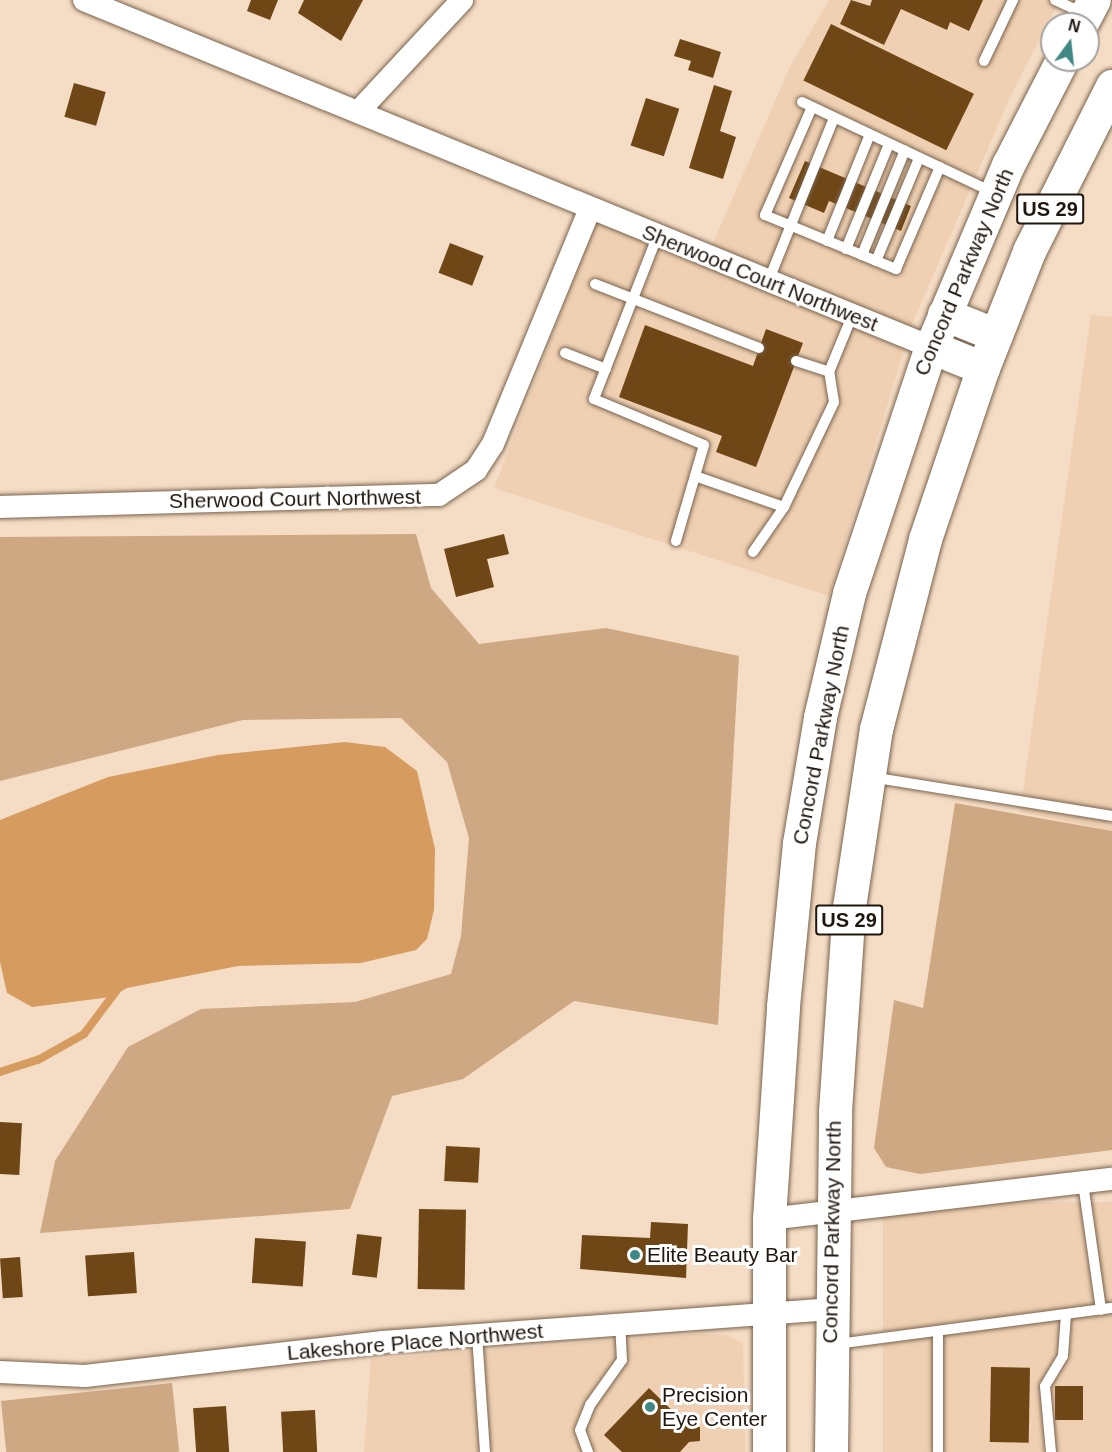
<!DOCTYPE html>
<html>
<head>
<meta charset="utf-8">
<style>
	body { margin:0 }
	#map { position:relative; width:1112px; height:1452px; overflow:hidden; background:#f5dcc4; font-family:Helvetica,sans-serif }
	div>[style] { position:absolute }
	.built>* { inset:0; background:#efd0b2; transform-origin:0 0 }
	.green>* { inset:0; background:#cea882; transform-origin:0 0 }
	.water>* { inset:0; background:#d69b5f }
	.stream>* { height:8px; margin:-4px; padding:0 4px; transform-origin:4px; border-radius:4px; background:#d69b5f }
	.building>* { inset:0; background:#6f4615; transform-origin:0 0 }
	.roads { filter:drop-shadow(0 0 2px #79634e) drop-shadow(0 0 2px #79634e) }
	.lane>* { height:10px; margin:-5px; padding:0 5px; transform-origin:5px; border-radius:5px; background:#fff }
	.street>* { height:22px; margin:-11px; padding:0 11px; transform-origin:11px; border-radius:11px; background:#fff }
	.highway>* { height:33px; margin:-16.5px; padding:0 16.5px; transform-origin:16.5px; border-radius:16.5px; background:#fff }
	.dots>* { width:16px; height:16px; translate:-50% -50%; box-sizing:border-box; border:3px solid #fff; border-radius:50% }
	span { translate:-50% -50%; white-space:nowrap; text-align:center; line-height:1.15; -webkit-text-stroke:6px #fff; paint-order:stroke }
	.shield-label span { padding:2px 4px; background:#fff; border:2px solid; border-radius:4px; -webkit-text-stroke-width:0 }
	.shield-label { font-size:20px; color:#1f160d; font-weight:700 }
	.street-label { font-size:21px; color:#1f160d }
	.poi-label { font-size:21px; color:#1f160d }
	.left { translate:0 -50%; text-align:left }
	.north { position:absolute; left:1040px; top:12px; width:60px; height:60px; box-sizing:border-box; background:#fff; border:2px solid #a5a29e; border-radius:50%; rotate:15deg; font-size:16px; font-weight:700; line-height:24px; text-align:center; color:#1f160d }
	.north::after { content:''; display:block; margin:auto; width:21px; height:27px; background:#408885; clip-path:polygon(50% 0,100% 100%,50% 72%,0 100%) }
</style>
</head>
<body>
<div id="map">
	<div class="built">
		<i style="clip-path:polygon(829px 0,1060px 0,1013px 91px,912px 324px,829px 596px,494px 488px,596px 221px,704px 264px,789px 69px)"></i>
		<i style="clip-path:polygon(1091px 315px,1112px 317px,1112px 831px,1020px 812px)"></i>
		<i style="left:1112px;top:1202px;width:250px;height:229px;rotate:90deg"></i>
		<i style="clip-path:polygon(694px 1334px,728px 1335px,743px 1344px,745px 1452px,364px 1452px,371px 1359px)"></i>
	</div>
	<div class="green">
		<i style="clip-path:polygon(416px 534px,431px 588px,479px 644px,606px 628px,739px 656px,718px 1025px,574px 1001px,463px 1079px,392px 1096px,350px 1209px,40px 1233px,55px 1161px,128px 1047px,201px 1009px,355px 1002px,451px 974px,461px 936px,469px 838px,447px 762px,401px 718px,243px 720px,0 781px,0 537px)"></i>
		<i style="clip-path:polygon(955px 803px,1112px 831px,1112px 1150px,920px 1174px,886px 1167px,874px 1148px,894px 1000px,923px 1008px)"></i>
		<i style="left:172px;top:1383px;width:69px;height:172px;rotate:84deg"></i>
	</div>
	<div class="water">
		<i style="clip-path:polygon(345px 742px,385px 747px,417px 771px,435px 849px,434px 910px,427px 939px,416px 950px,361px 963px,238px 966px,127px 988px,111px 997px,32px 1007px,7px 993px,0 962px,0 820px,108px 777px,218px 755px)"></i>
	</div>
	<div class="stream">
		<i style="left:0;top:1072px;width:40px;rotate:-18deg"></i>
		<i style="left:38px;top:1060px;width:53px;rotate:-29.5deg"></i>
		<i style="left:84px;top:1034px;width:55px;rotate:-53.1deg"></i>
	</div>
	<div class="building">
		<i style="clip-path:polygon(251px 0,278px 0,270px 20px,247px 11px)"></i>
		<i style="clip-path:polygon(304px 0,363px 0,341px 41px,298px 13px)"></i>
		<i style="clip-path:polygon(851px 0,870px 6px,872px 0,983px 0,969px 31px,950px 22px,947px 30px,901px 9px,884px 45px,840px 24px)"></i>
		<i style="left:831px;top:24px;width:159px;height:63px;rotate:26deg"></i>
		<i style="clip-path:polygon(680px 39px,721px 52px,713px 78px,688px 70px,691px 61px,674px 56px)"></i>
		<i style="left:74px;top:83px;width:33px;height:35px;rotate:16deg"></i>
		<i style="clip-path:polygon(714px 85px,732px 91px,720px 131px,736px 137px,723px 179px,689px 168px)"></i>
		<i style="left:646px;top:98px;width:35px;height:50px;rotate:18deg"></i>
		<i style="clip-path:polygon(805px 161px,911px 206px,901px 231px,829px 201px,824px 213px,789px 198px)"></i>
		<i style="left:450px;top:243px;width:36px;height:32px;rotate:21deg"></i>
		<i style="clip-path:polygon(645px 325px,753px 366px,766px 329px,803px 343px,756px 467px,716px 452px,722px 436px,619px 397px)"></i>
		<i style="clip-path:polygon(504px 534px,509px 554px,487px 559px,494px 587px,456px 597px,444px 549px)"></i>
		<i style="left:0;top:1122px;width:22px;height:52px;rotate:3deg"></i>
		<i style="left:446px;top:1146px;width:34px;height:35px;rotate:3deg"></i>
		<i style="left:419px;top:1209px;width:47px;height:80px;rotate:1deg"></i>
		<i style="clip-path:polygon(651px 1222px,688px 1224px,686px 1278px,580px 1269px,582px 1235px,650px 1238px)"></i>
		<i style="left:357px;top:1234px;width:25px;height:41px;rotate:7deg"></i>
		<i style="left:255px;top:1238px;width:51px;height:45px;rotate:4deg"></i>
		<i style="left:134px;top:1252px;width:41px;height:49px;rotate:86deg"></i>
		<i style="left:20px;top:1257px;width:40px;height:20px;rotate:86deg"></i>
		<i style="left:991px;top:1367px;width:39px;height:75px;rotate:1deg"></i>
		<i style="left:1055px;top:1386px;width:28px;height:34px"></i>
		<i style="clip-path:polygon(649px 1388px,689px 1427px,700px 1427px,700px 1441px,689px 1442px,680px 1452px,622px 1452px,604px 1435px)"></i>
		<i style="left:226px;top:1406px;width:46px;height:33px;rotate:86deg"></i>
		<i style="left:315px;top:1410px;width:42px;height:34px;rotate:87deg"></i>
	</div>
	<div class="roads">
		<div class="lane">
			<i style="left:1055px;top:0;width:31px;rotate:25deg"></i>
			<i style="left:984px;top:61px;width:68px;rotate:-64.6deg"></i>
			<i style="left:802px;top:102px;width:210px;rotate:25.3deg"></i>
			<i style="left:812px;top:107px;width:118px;rotate:113.5deg"></i>
			<i style="left:765px;top:215px;width:142px;rotate:22.4deg"></i>
			<i style="left:896px;top:269px;width:111px;rotate:-66.7deg"></i>
			<i style="left:657px;top:237px;width:174px;rotate:111.3deg"></i>
			<i style="left:594px;top:399px;width:119px;rotate:22.7deg"></i>
			<i style="left:704px;top:445px;width:100px;rotate:106.3deg"></i>
			<i style="left:827px;top:241px;width:115px;rotate:-68.1deg"></i>
			<i style="left:846px;top:249px;width:113px;rotate:-67.7deg"></i>
			<i style="left:862px;top:255px;width:113px;rotate:-67.7deg"></i>
			<i style="left:876px;top:261px;width:112px;rotate:-67.3deg"></i>
			<i style="left:768px;top:282px;width:177px;rotate:-68.1deg"></i>
			<i style="left:595px;top:284px;width:176px;rotate:21.3deg"></i>
			<i style="left:565px;top:353px;width:44px;rotate:21.3deg"></i>
			<i style="left:796px;top:361px;width:35px;rotate:18deg"></i>
			<i style="left:695px;top:476px;width:94px;rotate:19.2deg"></i>
			<i style="left:753px;top:552px;width:55px;rotate:-55.4deg"></i>
			<i style="left:784px;top:507px;width:116px;rotate:-64.5deg"></i>
			<i style="left:834px;top:402px;width:30px;rotate:-99deg"></i>
			<i style="left:829px;top:372px;width:61px;rotate:-67.7deg"></i>
			<i style="left:871px;top:777px;width:244px;rotate:9.2deg"></i>
			<i style="left:1083px;top:1183px;width:128px;rotate:81.9deg"></i>
			<i style="left:938px;top:1331px;width:121px;rotate:90deg"></i>
			<i style="left:477px;top:1335px;width:117px;rotate:86.1deg"></i>
			<i style="left:837px;top:1344px;width:277px;rotate:-7.5deg"></i>
			<i style="left:588px;top:1452px;width:23px;rotate:-110deg"></i>
			<i style="left:580px;top:1430px;width:27px;rotate:-68deg"></i>
			<i style="left:590px;top:1405px;width:55px;rotate:-54.6deg"></i>
			<i style="left:622px;top:1360px;width:34px;rotate:-93deg"></i>
			<i style="left:1051px;top:1452px;width:66px;rotate:-95.2deg"></i>
			<i style="left:1045px;top:1386px;width:35px;rotate:-59deg"></i>
			<i style="left:1063px;top:1356px;width:42px;rotate:-85.9deg"></i>
		</div>
		<div class="street">
			<i style="left:84px;top:0;width:915px;rotate:22.28deg"></i>
			<i style="left:358px;top:112px;width:153px;rotate:-47.1deg"></i>
			<i style="left:0;top:507px;width:439px;rotate:-1.6deg"></i>
			<i style="left:439px;top:495px;width:45px;rotate:-34deg"></i>
			<i style="left:476px;top:470px;width:31px;rotate:-57deg"></i>
			<i style="left:493px;top:444px;width:254px;rotate:-67.6deg"></i>
			<i style="left:769px;top:1219px;width:345px;rotate:-6.7deg"></i>
			<i style="left:0;top:1372px;width:85px;rotate:2.7deg"></i>
			<i style="left:85px;top:1376px;width:300px;rotate:-6.5deg"></i>
			<i style="left:383px;top:1342px;width:448px;rotate:-4.2deg"></i>
		</div>
		<div class="highway">
			<i style="left:1081px;top:24px;width:27px;rotate:-62deg"></i>
			<i style="left:944px;top:314px;width:56px;rotate:22deg"></i>
			<i style="left:931px;top:347px;width:56px;rotate:22deg"></i>
			<i style="left:769px;top:1452px;width:233px;rotate:-90deg"></i>
			<i style="left:769px;top:1219px;width:213px;rotate:-86.2deg"></i>
			<i style="left:783px;top:1006px;width:164px;rotate:-84.4deg"></i>
			<i style="left:799px;top:843px;width:128px;rotate:-80.5deg"></i>
			<i style="left:820px;top:717px;width:127px;rotate:-76.8deg"></i>
			<i style="left:849px;top:593px;width:259px;rotate:-71.6deg"></i>
			<i style="left:931px;top:347px;width:198px;rotate:-67.1deg"></i>
			<i style="left:1008px;top:165px;width:118px;rotate:-62.8deg"></i>
			<i style="left:831px;top:1452px;width:341px;rotate:-89.3deg"></i>
			<i style="left:835px;top:1111px;width:204px;rotate:-86.1deg"></i>
			<i style="left:849px;top:907px;width:180px;rotate:-81.4deg"></i>
			<i style="left:876px;top:729px;width:196px;rotate:-75.5deg"></i>
			<i style="left:925px;top:539px;width:181px;rotate:-71.3deg"></i>
			<i style="left:983px;top:368px;width:126px;rotate:-68.5deg"></i>
			<i style="left:1029px;top:251px;width:185px;rotate:-63.3deg"></i>
		</div>
	</div>
	<div class="dots">
		<i style="left:635px;top:1255px;background:#408885"></i>
		<i style="left:650px;top:1407px;background:#408885"></i>
	</div>
	<div class="shield-label">
		<span style="left:1050px;top:209px">US 29</span>
		<span style="left:849px;top:920px">US 29</span>
	</div>
	<div class="street-label">
		<span style="left:964px;top:272px;rotate:-67deg">Concord Parkway North</span>
		<span style="left:760px;top:278px;rotate:22deg">Sherwood Court Northwest</span>
		<span style="left:295px;top:499px;rotate:-1deg">Sherwood Court Northwest</span>
		<span style="left:821px;top:735px;rotate:-79deg">Concord Parkway North</span>
		<span style="left:832px;top:1232px;rotate:-89deg">Concord Parkway North</span>
		<span style="left:415px;top:1342px;rotate:-5deg">Lakeshore Place Northwest</span>
	</div>
	<div class="poi-label">
		<span class="left" style="left:647px;top:1255px">Elite Beauty Bar</span>
		<span class="left" style="left:662px;top:1407px">Precision<br>Eye Center</span>
	</div>
	<div class="north">N</div>
</div>
</body>
</html>
